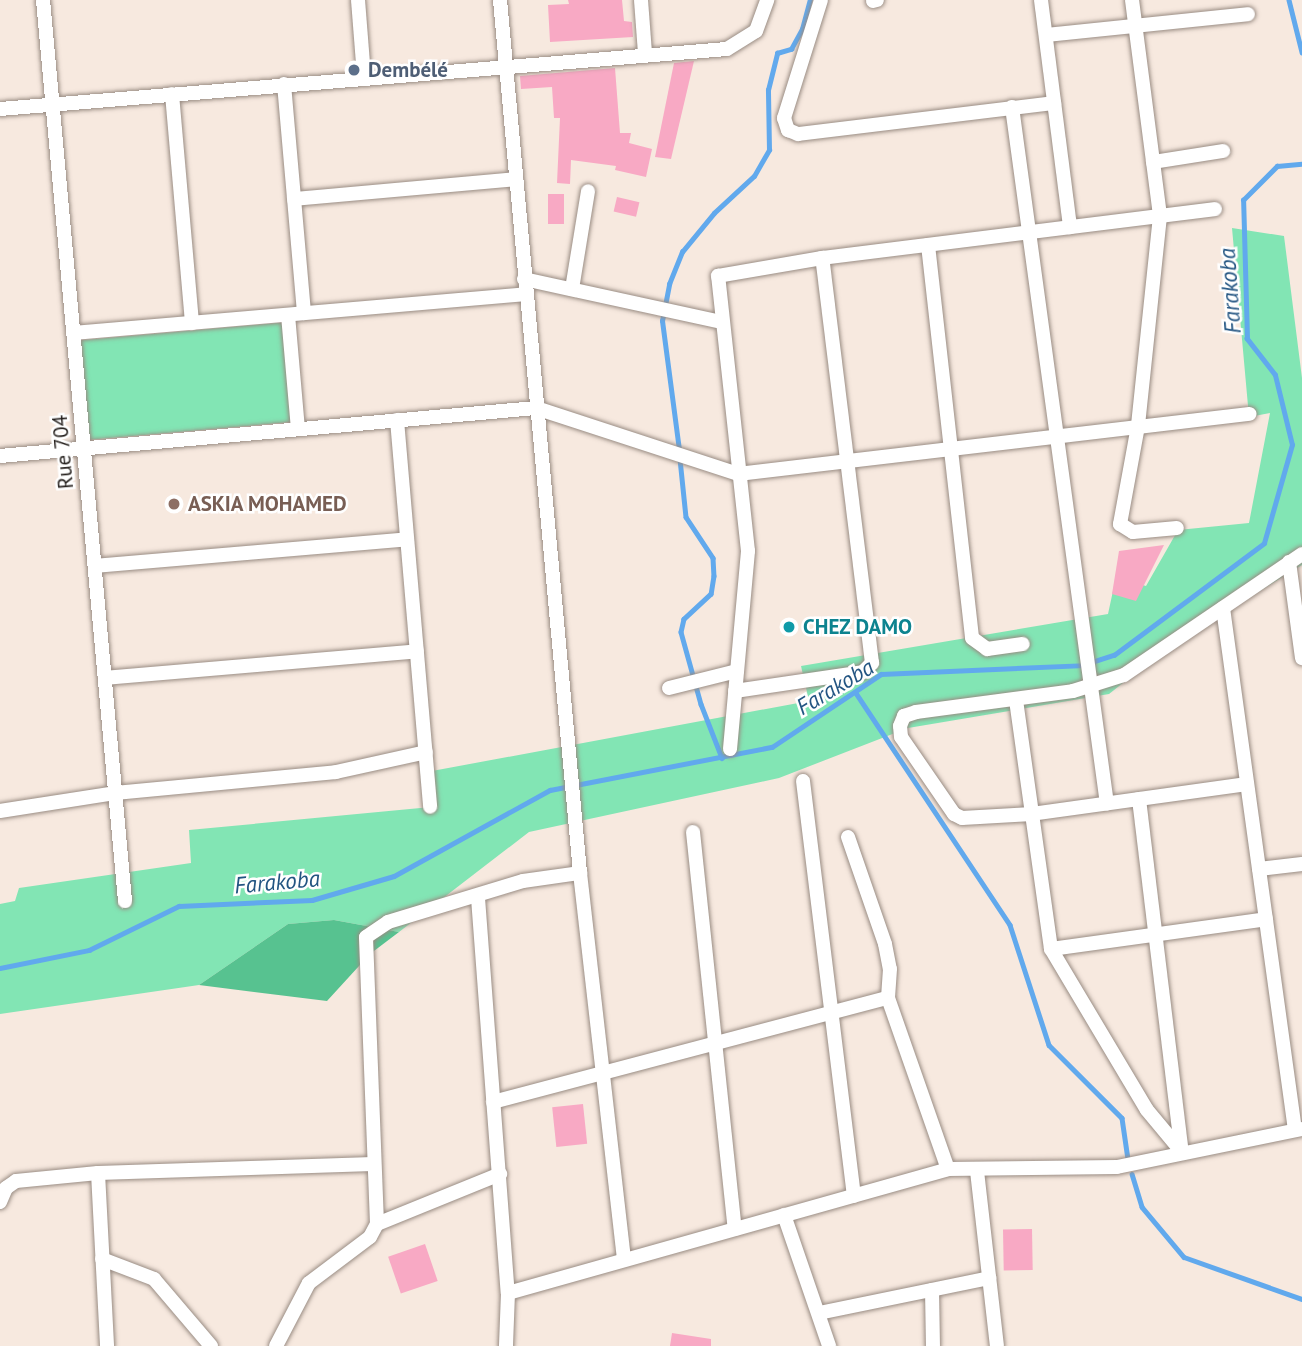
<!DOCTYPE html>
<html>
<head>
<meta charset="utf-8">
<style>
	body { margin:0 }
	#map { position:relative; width:1302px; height:1346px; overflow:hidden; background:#f7e9df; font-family:"PT Sans",sans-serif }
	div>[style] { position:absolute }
	.green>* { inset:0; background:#82e5b4; transform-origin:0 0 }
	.forest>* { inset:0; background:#57c290 }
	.stream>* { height:4.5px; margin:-2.25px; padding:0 2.25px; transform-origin:2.25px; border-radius:2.25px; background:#61a9ed }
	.building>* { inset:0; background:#f8a9c4; transform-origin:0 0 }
	.roads { filter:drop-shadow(0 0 2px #998c83) drop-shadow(0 0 2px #998c83) }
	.minor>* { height:14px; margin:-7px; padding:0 7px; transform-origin:7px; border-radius:7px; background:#fff }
	.dots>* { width:19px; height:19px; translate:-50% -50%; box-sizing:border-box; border:4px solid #fff; border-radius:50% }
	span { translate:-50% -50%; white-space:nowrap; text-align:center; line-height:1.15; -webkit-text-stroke:5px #fff; paint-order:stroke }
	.service-label { font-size:21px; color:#4e5e75; font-weight:700 }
	.left { translate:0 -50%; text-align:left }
	.street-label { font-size:21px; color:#26211e }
	.education-label { font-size:21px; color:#785e54; font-weight:700 }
	.culture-label { font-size:21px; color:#0d838f; font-weight:700 }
	.water-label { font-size:23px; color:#235582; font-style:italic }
</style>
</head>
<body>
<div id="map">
	<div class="green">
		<i style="clip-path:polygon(1232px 228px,1284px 236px,1302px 378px,1302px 565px,1166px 649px,1109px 694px,908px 728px,779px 778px,529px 832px,399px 932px,334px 920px,288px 924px,199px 985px,0 1014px,0 904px,15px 901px,19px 888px,191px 863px,189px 830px,431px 807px,432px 771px,809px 701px,801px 666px,1108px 614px,1116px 577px,1146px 586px,1178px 530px,1249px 523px,1270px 413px,1249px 417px)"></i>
		<i style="left:288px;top:322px;width:100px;height:208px;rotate:85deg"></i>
	</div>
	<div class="forest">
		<i style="clip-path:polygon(334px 920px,399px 932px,370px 954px,327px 1001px,199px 985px,288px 924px)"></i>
	</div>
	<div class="stream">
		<i style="left:1289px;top:0;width:54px;rotate:76deg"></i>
		<i style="left:679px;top:450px;width:130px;rotate:-97.5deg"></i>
		<i style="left:662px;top:321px;width:38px;rotate:-79deg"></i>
		<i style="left:669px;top:284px;width:35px;rotate:-68deg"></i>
		<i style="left:682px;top:252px;width:50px;rotate:-50.6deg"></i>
		<i style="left:714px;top:213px;width:54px;rotate:-42.8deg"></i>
		<i style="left:754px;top:176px;width:30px;rotate:-60deg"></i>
		<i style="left:769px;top:150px;width:60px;rotate:-91deg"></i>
		<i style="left:768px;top:90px;width:38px;rotate:-76deg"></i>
		<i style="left:777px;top:53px;width:15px;rotate:-16deg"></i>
		<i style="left:791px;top:49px;width:23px;rotate:-61deg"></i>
		<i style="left:802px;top:29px;width:30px;rotate:-75deg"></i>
		<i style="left:680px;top:459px;width:58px;rotate:84.1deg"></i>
		<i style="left:686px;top:517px;width:49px;rotate:56.6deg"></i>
		<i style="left:713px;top:558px;width:18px;rotate:87deg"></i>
		<i style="left:714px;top:576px;width:18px;rotate:99deg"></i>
		<i style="left:711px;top:594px;width:37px;rotate:137deg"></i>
		<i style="left:684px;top:619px;width:13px;rotate:103deg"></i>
		<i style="left:681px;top:632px;width:75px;rotate:74.5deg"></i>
		<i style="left:701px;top:704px;width:58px;rotate:68.7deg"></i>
		<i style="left:1092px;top:662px;width:23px;rotate:-18deg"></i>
		<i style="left:1114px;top:655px;width:187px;rotate:-36.7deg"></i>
		<i style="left:1264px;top:543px;width:102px;rotate:-74.1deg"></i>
		<i style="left:1292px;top:445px;width:72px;rotate:-103.7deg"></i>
		<i style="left:1275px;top:375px;width:46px;rotate:-127.9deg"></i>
		<i style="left:1247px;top:339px;width:139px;rotate:-91.6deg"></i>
		<i style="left:1243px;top:200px;width:48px;rotate:-45deg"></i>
		<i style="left:1277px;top:166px;width:25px;rotate:-5deg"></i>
		<i style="left:856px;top:693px;width:278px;rotate:56.4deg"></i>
		<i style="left:1010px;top:925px;width:126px;rotate:72deg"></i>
		<i style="left:1049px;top:1045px;width:103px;rotate:45deg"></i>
		<i style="left:1122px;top:1118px;width:41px;rotate:81.7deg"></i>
		<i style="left:0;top:968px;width:91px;rotate:-11.4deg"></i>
		<i style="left:89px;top:950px;width:100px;rotate:-26.1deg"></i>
		<i style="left:179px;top:906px;width:133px;rotate:-2.6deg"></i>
		<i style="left:312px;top:900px;width:85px;rotate:-16.3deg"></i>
		<i style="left:394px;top:876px;width:178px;rotate:-28.9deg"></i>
		<i style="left:550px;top:790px;width:226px;rotate:-11deg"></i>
		<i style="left:772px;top:747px;width:131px;rotate:-33.8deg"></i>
		<i style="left:881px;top:674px;width:203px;rotate:-2.5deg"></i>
		<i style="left:1132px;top:1174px;width:34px;rotate:73deg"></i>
		<i style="left:1142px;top:1207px;width:65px;rotate:50deg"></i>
		<i style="left:1184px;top:1257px;width:125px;rotate:19.6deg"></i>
	</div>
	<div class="building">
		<i style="clip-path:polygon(568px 0,622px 0,624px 21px,632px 22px,633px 37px,550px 42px,548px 5px,569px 4px)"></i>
		<i style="clip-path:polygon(694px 61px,671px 159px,655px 157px,674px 63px)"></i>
		<i style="clip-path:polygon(615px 68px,620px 133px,631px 133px,629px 143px,652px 149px,646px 177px,615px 170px,616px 166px,571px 160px,570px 184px,557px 183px,560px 118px,554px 118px,552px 87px,521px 89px,520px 76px)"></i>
		<i style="left:548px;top:194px;width:16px;height:30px"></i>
		<i style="left:617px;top:197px;width:23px;height:15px;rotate:13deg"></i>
		<i style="clip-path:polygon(1164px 545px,1136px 601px,1112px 594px,1119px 551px)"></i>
		<i style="left:583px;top:1104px;width:40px;height:31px;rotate:84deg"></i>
		<i style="left:1032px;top:1229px;width:41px;height:29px;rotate:89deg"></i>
		<i style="left:425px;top:1244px;width:39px;height:39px;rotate:71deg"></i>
		<i style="clip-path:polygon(672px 1333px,711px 1339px,711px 1346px,670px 1346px)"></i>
	</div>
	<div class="roads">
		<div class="minor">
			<i style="left:43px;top:0;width:905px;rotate:84.8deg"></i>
			<i style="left:358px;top:0;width:77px;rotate:85.5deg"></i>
			<i style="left:500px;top:0;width:877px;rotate:84.76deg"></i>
			<i style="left:580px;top:873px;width:389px;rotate:83.5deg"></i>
			<i style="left:641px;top:0;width:53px;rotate:85.7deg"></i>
			<i style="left:821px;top:0;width:124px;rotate:107.4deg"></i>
			<i style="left:784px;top:118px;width:13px;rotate:72deg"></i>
			<i style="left:788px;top:130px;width:11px;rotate:22deg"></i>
			<i style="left:798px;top:134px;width:258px;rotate:-6.9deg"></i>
			<i style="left:1041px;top:0;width:229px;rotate:82.7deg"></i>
			<i style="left:1132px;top:0;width:218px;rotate:82.6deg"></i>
			<i style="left:1160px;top:216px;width:211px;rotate:96deg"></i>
			<i style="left:1138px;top:426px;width:100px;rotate:100.4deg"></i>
			<i style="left:1120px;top:524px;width:15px;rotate:32deg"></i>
			<i style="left:1133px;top:532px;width:44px;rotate:-5.2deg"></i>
			<i style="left:873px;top:1px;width:4px;rotate:-14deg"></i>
			<i style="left:1046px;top:35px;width:203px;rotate:-5.9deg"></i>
			<i style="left:284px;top:84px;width:230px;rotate:85deg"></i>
			<i style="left:172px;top:94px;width:230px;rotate:85deg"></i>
			<i style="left:1012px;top:107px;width:703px;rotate:82.24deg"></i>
			<i style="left:0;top:109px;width:729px;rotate:-4.72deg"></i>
			<i style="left:727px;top:49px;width:34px;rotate:-32deg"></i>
			<i style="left:756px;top:31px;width:33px;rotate:-70deg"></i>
			<i style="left:1153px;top:162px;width:71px;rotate:-8.9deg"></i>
			<i style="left:294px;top:199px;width:223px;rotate:-5.1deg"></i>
			<i style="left:928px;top:245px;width:395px;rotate:83.6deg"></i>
			<i style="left:972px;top:638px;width:19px;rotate:36deg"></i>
			<i style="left:987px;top:649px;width:36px;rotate:-8deg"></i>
			<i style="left:524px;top:279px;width:202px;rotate:12.3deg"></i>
			<i style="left:572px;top:289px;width:99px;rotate:-80.7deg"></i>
			<i style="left:288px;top:315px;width:114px;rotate:85deg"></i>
			<i style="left:73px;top:333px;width:455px;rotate:-4.9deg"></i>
			<i style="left:397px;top:420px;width:388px;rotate:85.1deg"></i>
			<i style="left:0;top:456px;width:538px;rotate:-5.12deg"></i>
			<i style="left:536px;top:408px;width:213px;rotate:18.1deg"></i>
			<i style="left:738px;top:474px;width:515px;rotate:-6.7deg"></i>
			<i style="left:1289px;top:562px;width:97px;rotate:82.3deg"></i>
			<i style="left:95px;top:566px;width:313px;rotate:-4.9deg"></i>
			<i style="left:1223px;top:608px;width:527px;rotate:82.15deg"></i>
			<i style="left:105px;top:678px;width:313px;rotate:-4.9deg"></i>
			<i style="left:669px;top:688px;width:70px;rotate:-14deg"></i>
			<i style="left:735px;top:691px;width:129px;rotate:-8.4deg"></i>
			<i style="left:863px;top:672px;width:13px;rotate:-45deg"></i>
			<i style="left:872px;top:663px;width:408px;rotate:-97deg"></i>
			<i style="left:1016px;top:700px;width:251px;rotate:82deg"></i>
			<i style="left:1051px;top:949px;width:187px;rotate:59.2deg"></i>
			<i style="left:1147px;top:1110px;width:55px;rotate:50.2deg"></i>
			<i style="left:730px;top:749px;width:199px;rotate:-84.8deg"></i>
			<i style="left:748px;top:551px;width:277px;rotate:-96.2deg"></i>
			<i style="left:718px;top:276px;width:106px;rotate:-9.8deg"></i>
			<i style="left:822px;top:258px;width:396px;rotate:-7.1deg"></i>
			<i style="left:803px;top:781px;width:418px;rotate:83deg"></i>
			<i style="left:1247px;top:784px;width:217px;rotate:172.1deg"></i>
			<i style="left:1032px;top:814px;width:70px;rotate:176.7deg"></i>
			<i style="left:962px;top:818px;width:9px;rotate:-153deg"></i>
			<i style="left:954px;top:814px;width:93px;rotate:-124.5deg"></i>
			<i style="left:901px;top:737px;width:11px;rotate:-95deg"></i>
			<i style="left:900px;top:726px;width:11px;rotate:-68deg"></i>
			<i style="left:904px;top:716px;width:13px;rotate:-18deg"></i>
			<i style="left:916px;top:712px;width:158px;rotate:-7.6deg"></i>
			<i style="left:1073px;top:691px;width:53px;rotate:-17.4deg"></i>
			<i style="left:1124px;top:675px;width:215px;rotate:-34.2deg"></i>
			<i style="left:1139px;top:799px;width:356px;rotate:83.1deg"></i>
			<i style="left:0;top:811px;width:116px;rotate:-8.9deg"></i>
			<i style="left:115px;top:793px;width:222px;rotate:-5.4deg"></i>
			<i style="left:336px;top:772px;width:92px;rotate:-12.5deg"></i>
			<i style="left:693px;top:832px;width:399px;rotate:84deg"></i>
			<i style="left:848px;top:837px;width:113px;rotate:70.9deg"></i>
			<i style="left:885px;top:944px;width:25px;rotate:79deg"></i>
			<i style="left:890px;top:969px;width:29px;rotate:94deg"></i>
			<i style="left:888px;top:998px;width:181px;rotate:70.7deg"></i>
			<i style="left:1259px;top:869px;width:43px;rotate:-6.6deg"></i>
			<i style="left:478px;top:898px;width:396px;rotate:85.7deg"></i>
			<i style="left:508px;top:1293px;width:53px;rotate:92.2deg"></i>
			<i style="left:1051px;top:949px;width:217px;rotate:-7.9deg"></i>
			<i style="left:493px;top:1102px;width:408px;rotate:-14.8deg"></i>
			<i style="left:977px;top:1171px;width:176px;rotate:83.5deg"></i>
			<i style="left:98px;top:1173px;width:173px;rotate:87deg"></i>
			<i style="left:0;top:1202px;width:15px;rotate:-67deg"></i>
			<i style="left:6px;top:1188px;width:12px;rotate:-35deg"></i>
			<i style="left:16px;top:1181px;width:82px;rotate:-5.6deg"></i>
			<i style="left:98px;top:1173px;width:275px;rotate:-1.9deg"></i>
			<i style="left:784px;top:1215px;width:139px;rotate:71deg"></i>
			<i style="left:377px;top:1224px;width:133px;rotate:-22.1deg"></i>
			<i style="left:102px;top:1259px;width:56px;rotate:21deg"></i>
			<i style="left:154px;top:1279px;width:88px;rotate:49.6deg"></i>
			<i style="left:932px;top:1290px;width:56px;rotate:89deg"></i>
			<i style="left:508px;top:1293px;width:457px;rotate:-15.7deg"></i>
			<i style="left:948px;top:1169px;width:169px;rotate:-0.7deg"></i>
			<i style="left:1117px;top:1167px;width:189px;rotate:-11.6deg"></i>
			<i style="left:819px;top:1313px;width:174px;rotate:-11.6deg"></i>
			<i style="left:276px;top:1346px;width:71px;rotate:-62.4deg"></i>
			<i style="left:309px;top:1283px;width:76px;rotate:-37deg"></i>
			<i style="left:370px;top:1237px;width:15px;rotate:-62deg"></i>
			<i style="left:377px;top:1224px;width:287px;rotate:-92.2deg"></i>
			<i style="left:366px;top:937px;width:27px;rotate:-34deg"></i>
			<i style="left:388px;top:922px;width:141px;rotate:-16.9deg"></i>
			<i style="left:523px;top:881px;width:58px;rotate:-8deg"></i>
		</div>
	</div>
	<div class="dots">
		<i style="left:354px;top:70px;background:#5c6f8a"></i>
		<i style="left:174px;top:504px;background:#8d6e63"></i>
		<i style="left:789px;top:627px;background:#0f9aa8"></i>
	</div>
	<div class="service-label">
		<span class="left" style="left:368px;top:70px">Dembélé</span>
	</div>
	<div class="street-label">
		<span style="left:63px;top:452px;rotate:-95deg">Rue 704</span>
	</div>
	<div class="education-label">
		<span class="left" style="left:188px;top:504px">ASKIA MOHAMED</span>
	</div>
	<div class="culture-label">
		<span class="left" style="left:803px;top:627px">CHEZ DAMO</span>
	</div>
	<div class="water-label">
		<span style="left:1230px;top:291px;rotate:-94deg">Farakoba</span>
		<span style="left:835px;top:687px;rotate:-31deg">Farakoba</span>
		<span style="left:277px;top:882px;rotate:-5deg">Farakoba</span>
	</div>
</div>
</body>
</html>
